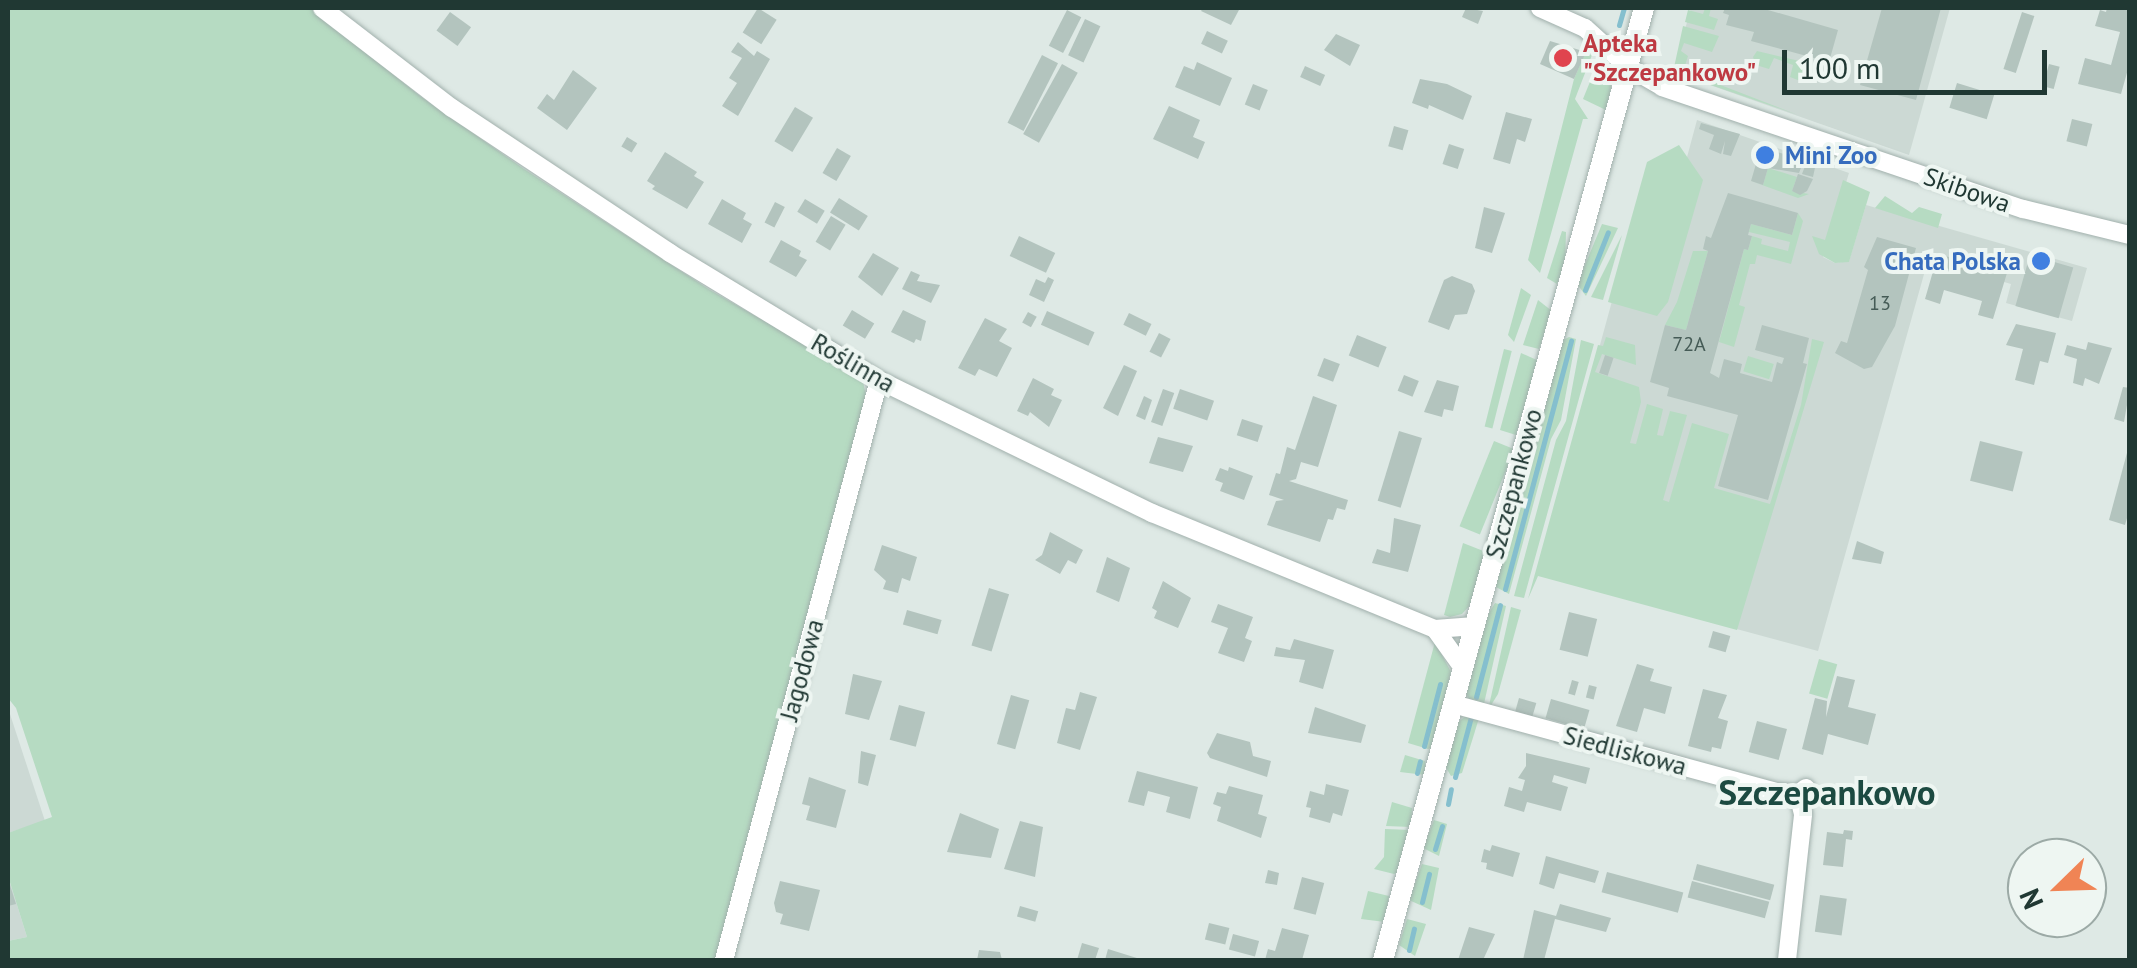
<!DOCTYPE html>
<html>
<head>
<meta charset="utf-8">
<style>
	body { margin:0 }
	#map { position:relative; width:2137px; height:968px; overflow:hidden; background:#dee9e5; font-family:"PT Sans",sans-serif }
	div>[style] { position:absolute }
	.built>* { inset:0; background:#ccd9d4 }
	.green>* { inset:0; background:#b6dbc2; transform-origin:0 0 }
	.stream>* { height:5px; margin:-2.5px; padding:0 2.5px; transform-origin:2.5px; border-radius:2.5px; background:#85bfce }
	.building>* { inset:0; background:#b3c4be; transform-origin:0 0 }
	.roads { filter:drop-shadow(0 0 2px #a1b0ac) drop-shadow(0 0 2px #a1b0ac) }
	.minor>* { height:18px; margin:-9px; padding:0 9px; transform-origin:9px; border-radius:9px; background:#fff }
	.tertiary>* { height:20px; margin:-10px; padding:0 10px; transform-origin:10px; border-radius:10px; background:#fff }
	.dots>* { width:28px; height:28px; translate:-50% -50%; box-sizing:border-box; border:5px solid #eef6f2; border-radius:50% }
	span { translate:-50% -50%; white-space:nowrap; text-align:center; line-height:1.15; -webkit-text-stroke:8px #eef6f2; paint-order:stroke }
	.number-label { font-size:20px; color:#455b56 }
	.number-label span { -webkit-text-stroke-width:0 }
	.health-label { font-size:25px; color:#be3a42; font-weight:700 }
	.left { translate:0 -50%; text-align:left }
	.shop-label { font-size:25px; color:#366cbe; font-weight:700 }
	.right { translate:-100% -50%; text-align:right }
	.street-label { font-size:25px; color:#203833 }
	.district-label { font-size:35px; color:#1c4a41; font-weight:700 }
	.frame { position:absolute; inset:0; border:10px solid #203833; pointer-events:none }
	.north { position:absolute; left:2007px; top:838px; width:100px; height:100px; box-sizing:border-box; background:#eef6f2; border:2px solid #9caaa6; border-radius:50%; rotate:247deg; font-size:28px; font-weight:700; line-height:40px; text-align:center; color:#203833 }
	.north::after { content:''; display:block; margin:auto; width:35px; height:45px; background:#f08455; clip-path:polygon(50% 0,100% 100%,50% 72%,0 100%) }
	.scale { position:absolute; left:1782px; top:50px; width:265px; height:45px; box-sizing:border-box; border:5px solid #203833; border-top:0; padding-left:12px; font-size:30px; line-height:35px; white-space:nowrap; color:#203833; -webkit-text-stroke:8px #eef6f2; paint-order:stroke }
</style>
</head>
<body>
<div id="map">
	<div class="built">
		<i style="clip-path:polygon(1691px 8px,1950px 8px,1909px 155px,1673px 72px)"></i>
		<i style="clip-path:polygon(1697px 120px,1849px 173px,1823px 257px,1835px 263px,1849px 261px,1866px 205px,2087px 268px,2072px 321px,2006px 303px,2011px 284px,1928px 260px,1818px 651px,1537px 575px,1649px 166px,1683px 172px)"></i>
		<i style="clip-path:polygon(8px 708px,45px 821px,8px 833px)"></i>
		<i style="clip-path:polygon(8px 876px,27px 937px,8px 941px)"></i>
	</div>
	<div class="green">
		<i style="clip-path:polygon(8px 8px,310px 8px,420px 96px,524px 169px,710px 290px,862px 377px,867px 400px,715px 960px,8px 960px,8px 941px,27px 937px,8px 876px,8px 833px,52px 817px,16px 708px,8px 698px)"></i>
		<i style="clip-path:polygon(1705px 8px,1711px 8px,1709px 16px,1718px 19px,1714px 30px,1685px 22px,1688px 10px,1703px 14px)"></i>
		<i style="clip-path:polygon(1683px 26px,1719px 36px,1712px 52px,1684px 43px,1681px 51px,1688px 56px,1683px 72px,1696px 76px,1702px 64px,1701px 77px,1712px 82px,1720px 71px,1718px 84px,1798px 115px,1673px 72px)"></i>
		<i style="clip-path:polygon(1757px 51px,1812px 64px,1813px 76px,1803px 82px,1790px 77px,1793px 65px,1774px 58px,1769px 69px,1756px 65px,1753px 57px)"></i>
		<i style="clip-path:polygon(1585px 53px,1592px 55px,1575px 99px,1588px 119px,1583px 119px,1540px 273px,1528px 260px,1574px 79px)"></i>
		<i style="clip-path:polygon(1598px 62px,1613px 70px,1608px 111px,1583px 99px)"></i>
		<i style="clip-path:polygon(1679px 145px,1703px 180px,1668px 302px,1657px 316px,1608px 302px,1647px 162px)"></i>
		<i style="clip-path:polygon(1768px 168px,1797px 177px,1792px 191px,1809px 194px,1798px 198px,1751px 181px,1763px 185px)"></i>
		<i style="clip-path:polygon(1843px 180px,1870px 192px,1849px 262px,1835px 263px,1819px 254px,1812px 236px,1825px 240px)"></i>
		<i style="clip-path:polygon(1885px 196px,1912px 213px,1919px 207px,1942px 214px,1938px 228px,1875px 208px)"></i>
		<i style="clip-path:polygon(1798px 213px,1803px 221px,1791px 264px,1757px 255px,1755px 264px,1750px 264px,1739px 305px,1745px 307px,1734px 347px,1719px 342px,1744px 249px,1748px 250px,1752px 236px,1762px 239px,1761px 244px,1788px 251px,1790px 242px,1749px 232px,1751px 224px,1792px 235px)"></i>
		<i style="clip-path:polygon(1602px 224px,1618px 228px,1586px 296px,1577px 284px)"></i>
		<i style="clip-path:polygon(1562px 231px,1566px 232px,1565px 265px,1557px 284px,1547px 278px)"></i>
		<i style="clip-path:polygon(1622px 235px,1603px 300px,1591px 297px)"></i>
		<i style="clip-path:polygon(1693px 251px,1708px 251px,1686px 330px,1665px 325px,1677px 302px)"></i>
		<i style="clip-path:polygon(1521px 288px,1531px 295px,1514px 342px,1508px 335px)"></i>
		<i style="clip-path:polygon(1538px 300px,1552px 311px,1539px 349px,1523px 345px)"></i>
		<i style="clip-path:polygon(1569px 337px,1576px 339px,1561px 420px,1551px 439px,1509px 594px,1494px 586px,1561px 341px)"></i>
		<i style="clip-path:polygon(1606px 337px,1635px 345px,1636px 365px,1602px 354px,1595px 372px,1639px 387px,1641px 402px,1630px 443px,1636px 444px,1647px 404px,1663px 409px,1657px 435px,1663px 436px,1670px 411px,1687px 415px,1663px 500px,1669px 502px,1692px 423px,1729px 434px,1714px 488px,1770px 504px,1801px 405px,1812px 339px,1824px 342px,1737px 630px,1538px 576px,1528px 599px,1598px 345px,1603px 346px)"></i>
		<i style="clip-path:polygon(1581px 340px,1594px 344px,1524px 598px,1514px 596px,1556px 440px,1566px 421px)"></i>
		<i style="left:1504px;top:349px;width:8px;height:80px;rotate:14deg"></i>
		<i style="clip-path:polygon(1521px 353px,1539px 361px,1516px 435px,1500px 430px)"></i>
		<i style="left:1748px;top:356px;width:27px;height:16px;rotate:17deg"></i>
		<i style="left:1494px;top:441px;width:22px;height:92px;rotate:22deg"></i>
		<i style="clip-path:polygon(1463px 543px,1486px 552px,1473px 602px,1462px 614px,1450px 617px,1444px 615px)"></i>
		<i style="clip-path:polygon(1495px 603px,1506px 606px,1483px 708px,1471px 703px,1465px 691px,1484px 621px)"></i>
		<i style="clip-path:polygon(1511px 607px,1521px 610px,1498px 694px,1488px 710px)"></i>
		<i style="clip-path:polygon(1435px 642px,1451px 672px,1433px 747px,1428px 749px,1408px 743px)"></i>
		<i style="left:1819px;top:659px;width:19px;height:36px;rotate:16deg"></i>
		<i style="clip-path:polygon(1480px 715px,1462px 773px,1451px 776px,1445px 766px,1458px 722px,1466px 716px)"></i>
		<i style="clip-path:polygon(1405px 755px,1425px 761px,1425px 775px,1400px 772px)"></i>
		<i style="clip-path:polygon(1392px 802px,1412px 808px,1411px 827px,1386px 826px)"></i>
		<i style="clip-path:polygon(1434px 820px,1447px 824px,1439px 856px,1423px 848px)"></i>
		<i style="clip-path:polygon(1385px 829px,1411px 830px,1399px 872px,1394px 874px,1374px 869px,1384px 857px)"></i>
		<i style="clip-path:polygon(1422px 864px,1439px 868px,1431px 910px,1409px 900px)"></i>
		<i style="clip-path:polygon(1368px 891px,1389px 896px,1385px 922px,1361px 919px)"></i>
		<i style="clip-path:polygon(1407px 919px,1426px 924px,1415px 956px,1399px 945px)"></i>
	</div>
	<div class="stream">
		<i style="left:1619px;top:25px;width:18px;rotate:-74deg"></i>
		<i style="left:1585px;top:290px;width:62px;rotate:-68.4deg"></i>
		<i style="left:1505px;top:589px;width:257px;rotate:-75.1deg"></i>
		<i style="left:1476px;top:697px;width:95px;rotate:-75.4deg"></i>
		<i style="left:1424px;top:746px;width:64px;rotate:-75.5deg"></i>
		<i style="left:1417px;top:773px;width:12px;rotate:-76deg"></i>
		<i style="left:1455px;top:777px;width:62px;rotate:-75.1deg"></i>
		<i style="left:1448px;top:804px;width:15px;rotate:-79deg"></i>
		<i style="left:1435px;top:849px;width:24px;rotate:-73deg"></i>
		<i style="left:1422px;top:902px;width:29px;rotate:-76deg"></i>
		<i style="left:1409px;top:950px;width:22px;rotate:-77deg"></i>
	</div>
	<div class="building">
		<i style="left:758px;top:8px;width:22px;height:29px;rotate:32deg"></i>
		<i style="clip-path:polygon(1203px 8px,1240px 8px,1231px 25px,1201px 11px)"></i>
		<i style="clip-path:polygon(1466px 8px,1483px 11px,1478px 24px,1462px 17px)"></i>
		<i style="clip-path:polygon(1725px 8px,1761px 8px,1838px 30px,1829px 62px,1751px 41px,1754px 32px,1726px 25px,1729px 15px,1723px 13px)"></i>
		<i style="clip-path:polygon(1882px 8px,1941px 8px,1916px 100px,1860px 85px)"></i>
		<i style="clip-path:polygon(2107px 8px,2130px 8px,2130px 62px,2121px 94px,2078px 84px,2085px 58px,2111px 65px,2120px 32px,2095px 26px,2100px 10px,2106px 12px)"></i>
		<i style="left:1067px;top:10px;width:16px;height:40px;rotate:27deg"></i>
		<i style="left:450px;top:12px;width:26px;height:23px;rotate:36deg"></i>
		<i style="left:2022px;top:12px;width:13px;height:60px;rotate:18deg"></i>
		<i style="left:1085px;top:19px;width:17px;height:40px;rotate:25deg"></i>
		<i style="left:1207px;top:31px;width:23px;height:14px;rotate:25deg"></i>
		<i style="clip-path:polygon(1336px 34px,1360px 45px,1350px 66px,1324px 50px)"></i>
		<i style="clip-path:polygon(1550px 41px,1586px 52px,1574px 79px,1540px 64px)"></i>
		<i style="clip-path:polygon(738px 42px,754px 56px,757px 51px,770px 59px,738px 116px,722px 106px,737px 83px,729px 78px,742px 58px,731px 52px)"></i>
		<i style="left:1042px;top:55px;width:18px;height:76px;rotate:27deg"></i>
		<i style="clip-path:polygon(1197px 62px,1232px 78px,1220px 106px,1175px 87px,1184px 66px,1194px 70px)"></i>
		<i style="left:1062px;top:64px;width:18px;height:80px;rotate:29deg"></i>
		<i style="left:2049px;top:64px;width:11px;height:23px;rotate:15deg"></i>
		<i style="left:1305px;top:66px;width:22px;height:12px;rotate:24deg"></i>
		<i style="clip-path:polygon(573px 70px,597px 88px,567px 130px,537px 108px,547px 94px,554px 100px)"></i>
		<i style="clip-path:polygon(1420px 79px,1447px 84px,1472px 96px,1463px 120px,1429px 105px,1428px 109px,1412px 103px)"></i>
		<i style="left:1957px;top:83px;width:39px;height:26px;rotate:17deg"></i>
		<i style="left:1253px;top:84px;width:16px;height:22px;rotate:22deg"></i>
		<i style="clip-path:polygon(1169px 106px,1200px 120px,1193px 137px,1205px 142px,1198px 159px,1153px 139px)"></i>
		<i style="left:795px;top:107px;width:21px;height:40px;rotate:31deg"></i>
		<i style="clip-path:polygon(1506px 112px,1532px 119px,1525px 142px,1517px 139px,1510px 164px,1493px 159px)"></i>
		<i style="left:2072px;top:119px;width:21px;height:23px;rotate:14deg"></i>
		<i style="clip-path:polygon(1701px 123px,1740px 134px,1731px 156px,1723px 154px,1725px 141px,1721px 154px,1709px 149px,1714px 135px,1699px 129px)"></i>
		<i style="left:1394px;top:126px;width:15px;height:21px;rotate:16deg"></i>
		<i style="left:627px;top:137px;width:12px;height:11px;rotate:31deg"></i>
		<i style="left:1449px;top:144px;width:16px;height:21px;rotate:18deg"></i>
		<i style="clip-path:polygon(1761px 147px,1804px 160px,1799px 173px,1768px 168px,1763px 185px,1751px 181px)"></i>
		<i style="left:837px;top:148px;width:16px;height:29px;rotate:30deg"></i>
		<i style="clip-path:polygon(665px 152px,697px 172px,694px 176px,704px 182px,687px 209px,652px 189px,655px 186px,647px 181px)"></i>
		<i style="clip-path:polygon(1807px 161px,1816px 163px,1813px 177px,1802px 174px)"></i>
		<i style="clip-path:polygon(1798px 174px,1813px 179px,1807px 191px,1800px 195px,1792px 191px)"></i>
		<i style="clip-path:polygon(1728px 193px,1798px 213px,1792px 235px,1751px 224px,1748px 235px,1752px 236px,1748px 250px,1744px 249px,1710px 373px,1719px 378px,1724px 359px,1742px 364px,1740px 373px,1772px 382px,1777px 362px,1782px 364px,1784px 358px,1755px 350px,1762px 325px,1809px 338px,1803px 363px,1807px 364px,1768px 500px,1718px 486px,1738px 415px,1667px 396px,1669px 388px,1650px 382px,1665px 325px,1686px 330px,1708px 251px,1703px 249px,1706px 236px,1711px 238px)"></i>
		<i style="left:839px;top:198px;width:34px;height:17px;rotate:32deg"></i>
		<i style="clip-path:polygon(722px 199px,746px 213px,743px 219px,752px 224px,742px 243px,708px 224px)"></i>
		<i style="left:805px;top:199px;width:23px;height:15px;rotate:31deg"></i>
		<i style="left:775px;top:202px;width:11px;height:23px;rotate:27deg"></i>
		<i style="clip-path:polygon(1484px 207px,1505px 213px,1492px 253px,1475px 248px)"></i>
		<i style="left:831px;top:216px;width:17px;height:30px;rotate:31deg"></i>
		<i style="left:1019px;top:236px;width:40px;height:22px;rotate:25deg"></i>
		<i style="clip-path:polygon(1877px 237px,1916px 248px,1895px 326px,1872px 367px,1864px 369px,1835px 353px,1841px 341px,1847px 343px,1868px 270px,1864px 267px)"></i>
		<i style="clip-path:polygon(781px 240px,801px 251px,799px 256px,807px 260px,796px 277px,769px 262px)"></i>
		<i style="clip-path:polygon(873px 253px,899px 268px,882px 296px,858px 277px)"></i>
		<i style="clip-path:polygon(1938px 254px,2007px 273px,1993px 319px,1978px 315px,1982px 301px,1944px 290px,1940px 304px,1925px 299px)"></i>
		<i style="left:2030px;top:255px;width:45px;height:53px;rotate:16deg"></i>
		<i style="clip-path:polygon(911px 271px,920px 275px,917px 281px,940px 285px,931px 303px,902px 289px)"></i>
		<i style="clip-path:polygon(1452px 276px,1472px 284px,1475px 291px,1467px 314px,1455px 315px,1449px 330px,1428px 322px,1444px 280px)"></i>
		<i style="clip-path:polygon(1048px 277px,1054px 280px,1044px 302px,1029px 295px,1036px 279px,1045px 283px)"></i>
		<i style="left:852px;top:310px;width:26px;height:18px;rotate:31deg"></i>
		<i style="clip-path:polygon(903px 310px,926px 321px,921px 341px,916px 339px,914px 343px,891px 332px)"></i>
		<i style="left:1047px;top:311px;width:52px;height:15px;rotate:24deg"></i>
		<i style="left:1028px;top:312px;width:10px;height:12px;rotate:29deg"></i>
		<i style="left:1129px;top:313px;width:25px;height:13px;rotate:26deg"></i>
		<i style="clip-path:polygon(985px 318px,1007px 329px,999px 341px,1012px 348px,997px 377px,979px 369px,975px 376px,958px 368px)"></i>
		<i style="clip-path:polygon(2016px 324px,2056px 333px,2048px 363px,2040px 361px,2034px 385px,2015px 380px,2023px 349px,2006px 345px)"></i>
		<i style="left:1159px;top:333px;width:13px;height:21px;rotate:27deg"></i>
		<i style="left:1357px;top:335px;width:32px;height:22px;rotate:22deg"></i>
		<i style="clip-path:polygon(2088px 342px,2112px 348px,2099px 384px,2085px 378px,2083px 386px,2073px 383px,2077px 359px,2064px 355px,2067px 345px,2086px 350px)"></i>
		<i style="left:1605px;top:355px;width:9px;height:19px;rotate:18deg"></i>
		<i style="left:1324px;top:358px;width:17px;height:19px;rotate:21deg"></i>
		<i style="clip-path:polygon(1124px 365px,1137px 371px,1118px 416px,1103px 408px)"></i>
		<i style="left:1404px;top:375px;width:16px;height:17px;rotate:22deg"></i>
		<i style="clip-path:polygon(1033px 378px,1054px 389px,1051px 395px,1062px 400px,1049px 427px,1030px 412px,1028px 416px,1017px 411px)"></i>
		<i style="clip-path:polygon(1437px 380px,1459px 386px,1453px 411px,1444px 409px,1442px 417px,1424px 412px)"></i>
		<i style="clip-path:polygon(2123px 387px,2130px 388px,2124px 422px,2114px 419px)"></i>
		<i style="left:1163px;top:389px;width:12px;height:35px;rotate:20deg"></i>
		<i style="left:1180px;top:389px;width:36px;height:21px;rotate:19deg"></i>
		<i style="clip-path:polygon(1144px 396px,1152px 400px,1145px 420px,1136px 416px)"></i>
		<i style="clip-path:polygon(1313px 396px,1337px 405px,1318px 467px,1301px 462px,1296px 479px,1289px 481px,1348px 500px,1345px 510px,1337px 508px,1333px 520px,1328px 519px,1320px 542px,1267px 525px,1276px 501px,1284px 500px,1269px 495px,1276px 473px,1280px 474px,1287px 447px,1295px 450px)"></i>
		<i style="left:1242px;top:419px;width:22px;height:17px;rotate:18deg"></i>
		<i style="left:1399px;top:431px;width:24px;height:73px;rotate:17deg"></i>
		<i style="clip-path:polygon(1158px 437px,1193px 446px,1183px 472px,1149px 463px)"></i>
		<i style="left:1980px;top:441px;width:44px;height:41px;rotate:14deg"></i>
		<i style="clip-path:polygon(2128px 449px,2130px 508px,2125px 525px,2109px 520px)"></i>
		<i style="clip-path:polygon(1229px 467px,1253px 476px,1244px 500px,1220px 491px,1223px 483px,1215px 480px,1220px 468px,1228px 471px)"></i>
		<i style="clip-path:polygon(1394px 518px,1421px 525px,1408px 572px,1372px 563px,1377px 549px,1390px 553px)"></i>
		<i style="clip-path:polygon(1050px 532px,1083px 550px,1076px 564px,1068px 560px,1060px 574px,1035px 560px,1042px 555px)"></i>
		<i style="clip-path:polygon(1857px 541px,1884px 552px,1881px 564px,1852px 559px)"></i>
		<i style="clip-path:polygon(882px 545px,917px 557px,910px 581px,902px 578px,898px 593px,883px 589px,886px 581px,874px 570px)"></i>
		<i style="clip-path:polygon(1107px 557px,1130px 568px,1119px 602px,1096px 592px)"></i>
		<i style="clip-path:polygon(1163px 581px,1191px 598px,1178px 628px,1154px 618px,1157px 611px,1152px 608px)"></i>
		<i style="left:989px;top:588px;width:21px;height:60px;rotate:17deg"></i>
		<i style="clip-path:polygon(1218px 604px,1253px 617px,1245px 638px,1252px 641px,1244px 662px,1218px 653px,1228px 628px,1211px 622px)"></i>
		<i style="left:907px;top:610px;width:36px;height:15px;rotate:16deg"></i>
		<i style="left:1569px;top:612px;width:29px;height:39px;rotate:14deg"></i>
		<i style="left:1713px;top:631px;width:18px;height:17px;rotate:16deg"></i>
		<i style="clip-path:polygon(1294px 639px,1334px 650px,1323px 689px,1299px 682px,1305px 660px,1274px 656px,1276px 647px,1290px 650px)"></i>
		<i style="clip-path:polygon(1637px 664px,1654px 669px,1650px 681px,1672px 687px,1665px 714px,1644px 708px,1637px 732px,1616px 726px)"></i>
		<i style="clip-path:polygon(853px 674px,882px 681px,869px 720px,845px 714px)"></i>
		<i style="clip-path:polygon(1837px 676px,1855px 680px,1848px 707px,1876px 714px,1868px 745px,1828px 734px,1823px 755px,1802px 749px,1815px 698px,1827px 701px,1826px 717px)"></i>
		<i style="left:1572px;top:680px;width:7px;height:14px;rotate:16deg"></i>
		<i style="left:1589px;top:685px;width:8px;height:13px;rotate:14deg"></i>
		<i style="clip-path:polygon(1703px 689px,1727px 695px,1718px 718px,1728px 721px,1721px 749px,1712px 747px,1711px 752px,1688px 746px)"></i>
		<i style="clip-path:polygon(1080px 692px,1097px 697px,1080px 750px,1057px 743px,1066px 708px,1075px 710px)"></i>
		<i style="left:1011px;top:695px;width:19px;height:51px;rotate:16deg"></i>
		<i style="left:1519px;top:698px;width:18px;height:16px;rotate:16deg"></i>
		<i style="left:1551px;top:699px;width:40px;height:20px;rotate:16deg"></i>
		<i style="left:899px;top:705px;width:27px;height:36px;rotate:15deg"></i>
		<i style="clip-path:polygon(1315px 707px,1366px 725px,1361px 743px,1308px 733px)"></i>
		<i style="left:1757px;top:721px;width:31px;height:32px;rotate:15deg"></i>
		<i style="clip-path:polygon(1217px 733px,1250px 742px,1253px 756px,1271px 761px,1267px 777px,1210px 758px,1207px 753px)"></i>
		<i style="clip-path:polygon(861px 751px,876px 755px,868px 786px,858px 783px)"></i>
		<i style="clip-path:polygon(1526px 753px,1590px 768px,1586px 784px,1554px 775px,1552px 782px,1568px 787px,1561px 811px,1527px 802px,1524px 812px,1504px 806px,1509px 787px,1522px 791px,1525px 780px,1518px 778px,1526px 766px)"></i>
		<i style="clip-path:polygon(1137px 771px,1198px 787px,1190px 819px,1166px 812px,1170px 797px,1148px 791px,1144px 806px,1128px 802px)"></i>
		<i style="clip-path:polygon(809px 777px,846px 790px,836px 828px,806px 820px,810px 806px,802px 804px)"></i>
		<i style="clip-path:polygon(1326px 784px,1349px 790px,1342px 816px,1333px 813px,1330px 823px,1309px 817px,1311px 808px,1306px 807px,1310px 791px,1324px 795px)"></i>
		<i style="clip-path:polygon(1229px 786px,1263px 795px,1258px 814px,1267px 817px,1261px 838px,1217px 821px,1221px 807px,1213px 804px,1217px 792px,1226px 794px)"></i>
		<i style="clip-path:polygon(960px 813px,999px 829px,991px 858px,947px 852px)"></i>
		<i style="clip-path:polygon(1020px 821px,1043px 827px,1035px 877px,1004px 869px)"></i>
		<i style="clip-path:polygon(1844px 830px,1853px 831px,1852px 840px,1846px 839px,1843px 867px,1823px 865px,1827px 832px,1843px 834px)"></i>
		<i style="clip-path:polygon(1492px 845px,1520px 853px,1513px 877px,1486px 869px,1487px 863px,1481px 862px,1484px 849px,1490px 851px)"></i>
		<i style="clip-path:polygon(1546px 856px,1599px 871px,1595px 883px,1559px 873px,1554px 889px,1539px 884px)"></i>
		<i style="left:1697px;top:864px;width:80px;height:16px;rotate:15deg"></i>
		<i style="clip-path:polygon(1268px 870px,1279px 873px,1277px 885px,1265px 883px)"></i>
		<i style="left:1607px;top:872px;width:79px;height:21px;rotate:15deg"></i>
		<i style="left:1302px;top:877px;width:23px;height:33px;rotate:15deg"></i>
		<i style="clip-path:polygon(8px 879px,16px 904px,8px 906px)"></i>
		<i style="clip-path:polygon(780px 881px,820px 890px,809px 931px,780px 924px,783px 914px,776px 912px,774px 903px)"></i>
		<i style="left:1692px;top:881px;width:80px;height:17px;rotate:15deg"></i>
		<i style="left:1820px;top:895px;width:27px;height:37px;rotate:8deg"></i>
		<i style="clip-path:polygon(1560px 904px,1611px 918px,1606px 932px,1555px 919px,1544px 960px,1523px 960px,1534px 910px,1556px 916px)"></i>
		<i style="left:1020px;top:906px;width:19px;height:11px;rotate:16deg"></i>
		<i style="left:1209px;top:923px;width:21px;height:17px;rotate:14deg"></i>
		<i style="clip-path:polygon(1469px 927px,1495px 934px,1483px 960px,1458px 960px)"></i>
		<i style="clip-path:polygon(1282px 928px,1309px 935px,1302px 960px,1265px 960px,1268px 949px,1275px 951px)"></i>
		<i style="left:1233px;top:934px;width:27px;height:16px;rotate:15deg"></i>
		<i style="clip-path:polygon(1082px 943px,1099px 948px,1095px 960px,1077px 960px)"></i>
		<i style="clip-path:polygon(1108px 949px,1140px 959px,1140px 960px,1105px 960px)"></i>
		<i style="clip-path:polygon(979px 950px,1000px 952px,1002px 960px,977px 960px)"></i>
	</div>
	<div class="roads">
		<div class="minor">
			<i style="left:322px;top:8px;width:164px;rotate:37.6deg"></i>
			<i style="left:452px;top:108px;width:262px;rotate:33.6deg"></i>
			<i style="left:670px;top:253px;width:245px;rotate:31.3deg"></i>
			<i style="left:879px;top:380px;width:304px;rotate:26deg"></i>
			<i style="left:1152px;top:513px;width:306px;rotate:22.3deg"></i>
			<i style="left:1435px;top:629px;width:48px;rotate:54.3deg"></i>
			<i style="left:1540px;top:8px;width:49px;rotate:24deg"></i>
			<i style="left:1585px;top:28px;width:58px;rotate:42.2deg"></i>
			<i style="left:1628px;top:67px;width:39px;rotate:30deg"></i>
			<i style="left:1662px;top:87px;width:381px;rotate:18.7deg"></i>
			<i style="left:2023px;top:209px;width:110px;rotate:13.7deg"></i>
			<i style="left:1435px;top:629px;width:40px;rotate:-4.3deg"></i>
			<i style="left:1453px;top:704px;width:336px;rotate:15.2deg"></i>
			<i style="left:1777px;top:792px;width:21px;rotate:5deg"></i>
			<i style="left:1798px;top:794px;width:10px;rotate:-37deg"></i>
			<i style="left:724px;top:960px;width:600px;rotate:-75.04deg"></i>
			<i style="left:1787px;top:960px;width:147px;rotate:-83.7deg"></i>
			<i style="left:1803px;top:814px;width:21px;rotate:-104deg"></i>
		</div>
		<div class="tertiary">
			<i style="left:1383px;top:960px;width:987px;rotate:-74.67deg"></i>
		</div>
	</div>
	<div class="dots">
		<i style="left:1563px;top:58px;background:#e0444e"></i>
		<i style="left:1765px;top:155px;background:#3f7fe0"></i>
		<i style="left:2041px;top:261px;background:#3f7fe0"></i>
	</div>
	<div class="number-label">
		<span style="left:1880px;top:303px">13</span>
		<span style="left:1689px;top:344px">72A</span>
	</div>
	<div class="health-label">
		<span class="left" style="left:1583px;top:58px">Apteka<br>"Szczepankowo"</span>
	</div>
	<div class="shop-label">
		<span class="left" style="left:1785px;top:155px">Mini Zoo</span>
		<span class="right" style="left:2021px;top:261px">Chata Polska</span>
	</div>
	<div class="street-label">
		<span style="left:1967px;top:190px;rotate:19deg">Skibowa</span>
		<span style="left:853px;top:363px;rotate:30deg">Roślinna</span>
		<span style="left:1514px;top:484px;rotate:-75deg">Szczepankowo</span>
		<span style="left:802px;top:670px;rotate:-75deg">Jagodowa</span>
		<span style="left:1625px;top:751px;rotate:15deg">Siedliskowa</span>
	</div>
	<div class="district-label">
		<span style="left:1827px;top:792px">Szczepankowo</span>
	</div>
	<div class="frame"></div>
	<div class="north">N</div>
	<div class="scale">100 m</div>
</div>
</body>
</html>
